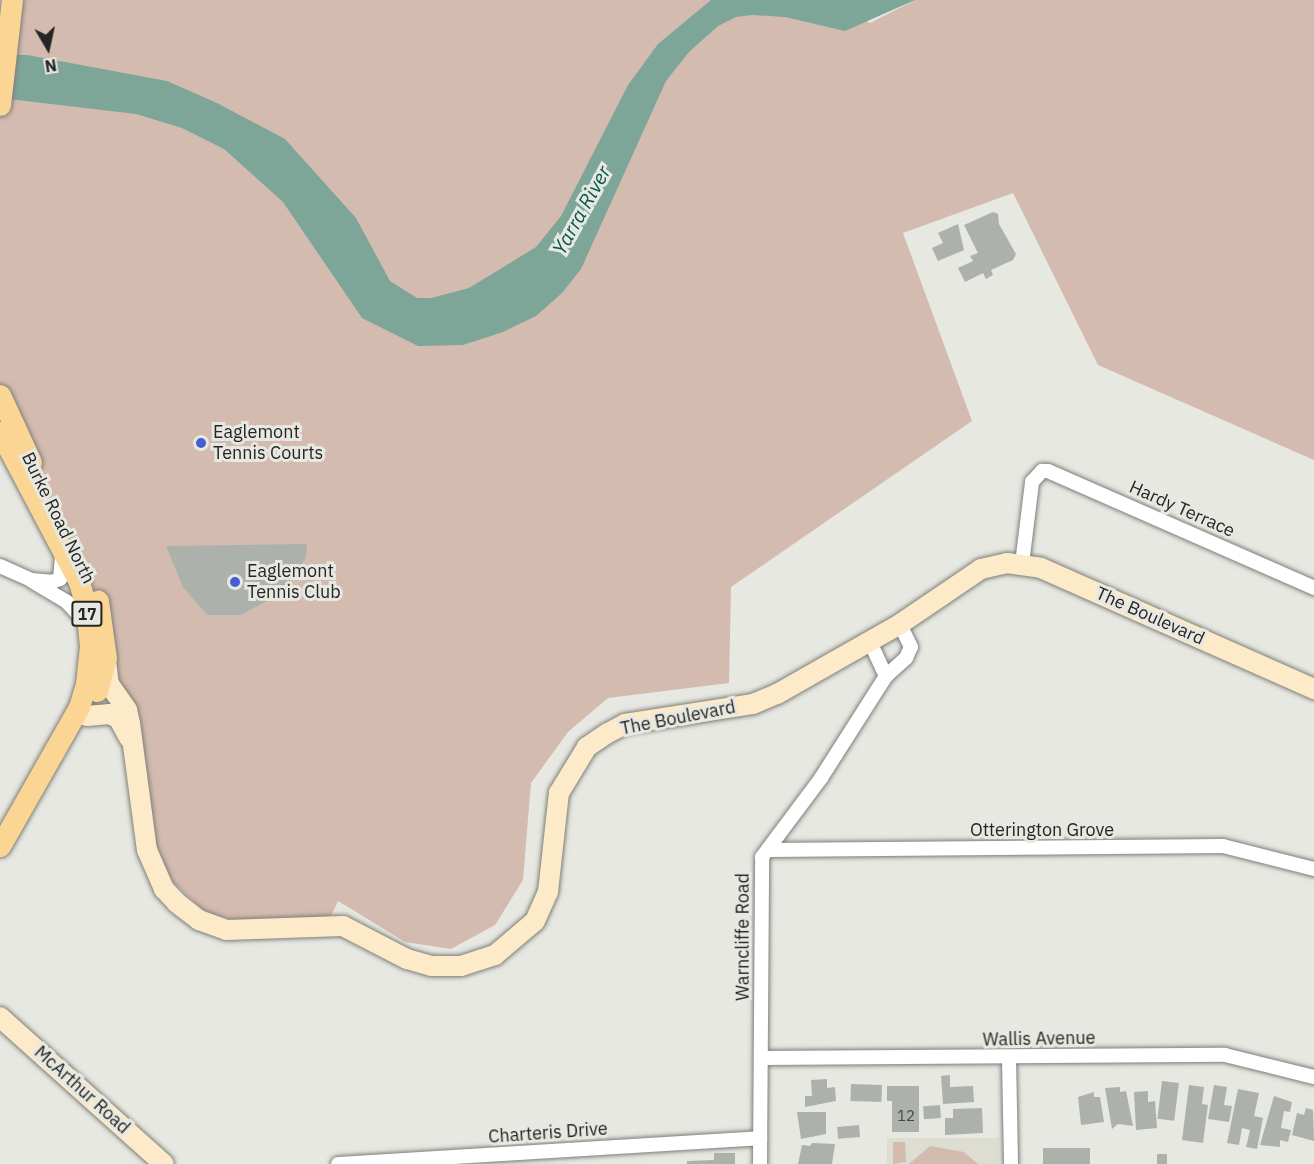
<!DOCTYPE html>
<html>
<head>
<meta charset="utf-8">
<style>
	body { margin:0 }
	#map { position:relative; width:1314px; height:1164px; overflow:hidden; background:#e7e8e2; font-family:"IBM Plex Sans",sans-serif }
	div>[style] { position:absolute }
	.built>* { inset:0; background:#ddded1; transform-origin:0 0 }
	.green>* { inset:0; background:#d4bbaf }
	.water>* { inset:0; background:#7da699 }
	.building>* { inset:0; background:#adb1ac; transform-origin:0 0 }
	.roads { filter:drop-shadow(0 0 2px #7e7f7a) drop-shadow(0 0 2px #7e7f7a) }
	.street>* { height:14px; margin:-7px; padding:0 7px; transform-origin:7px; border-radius:7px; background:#fff }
	.secondary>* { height:20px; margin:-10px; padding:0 10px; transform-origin:10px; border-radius:10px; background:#fceac9 }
	.primary>* { height:21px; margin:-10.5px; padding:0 10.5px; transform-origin:10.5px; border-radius:10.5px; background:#fad594 }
	.dots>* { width:16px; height:16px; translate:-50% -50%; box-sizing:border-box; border:3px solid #e7e8e2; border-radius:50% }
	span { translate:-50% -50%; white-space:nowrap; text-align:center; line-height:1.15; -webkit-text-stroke:6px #e7e8e2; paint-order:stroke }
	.number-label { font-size:15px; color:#474845 }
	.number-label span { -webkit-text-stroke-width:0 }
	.shield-label span { padding:2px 4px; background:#e7e8e2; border:2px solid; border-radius:4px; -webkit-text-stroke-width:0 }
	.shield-label { font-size:16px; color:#252523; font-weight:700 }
	.poi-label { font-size:18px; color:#252523 }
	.left { translate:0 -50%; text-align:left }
	.street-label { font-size:18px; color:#252523 }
	.water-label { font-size:20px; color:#035949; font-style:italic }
	.north { position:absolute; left:18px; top:18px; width:60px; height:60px; -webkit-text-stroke:4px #e7e8e2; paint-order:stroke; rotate:171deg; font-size:16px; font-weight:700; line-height:24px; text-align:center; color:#252523 }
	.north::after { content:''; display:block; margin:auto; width:21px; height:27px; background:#252523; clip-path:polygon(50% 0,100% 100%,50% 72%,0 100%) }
</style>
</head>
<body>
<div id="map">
	<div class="built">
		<i style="left:887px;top:1138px;width:112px;height:26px"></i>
	</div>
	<div class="green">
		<i style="clip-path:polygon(6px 0,836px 0,870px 23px,915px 0,1314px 0,1314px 460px,1098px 365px,1013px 193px,903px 233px,972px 421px,731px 587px,729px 683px,608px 698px,568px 732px,531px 783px,523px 880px,495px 925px,451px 949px,405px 942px,338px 901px,331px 916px,257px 926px,206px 913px,158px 868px,104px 665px,94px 589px,0 392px,0 58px)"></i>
		<i style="clip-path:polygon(893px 1142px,905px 1142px,906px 1162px,893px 1164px)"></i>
		<i style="clip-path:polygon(930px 1146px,964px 1152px,978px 1164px,909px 1164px)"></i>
	</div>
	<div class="water">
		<i style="clip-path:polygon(711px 0,915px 0,845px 31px,785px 17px,752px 15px,736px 17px,718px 26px,689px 52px,666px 81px,581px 269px,562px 293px,536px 316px,503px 332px,463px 345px,418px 346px,362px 318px,283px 202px,224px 149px,182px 128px,136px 114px,0 98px,0 55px,27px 55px,167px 81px,217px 103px,285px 139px,356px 218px,390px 281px,417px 298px,431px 298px,469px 288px,536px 247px,561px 216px,628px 85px,658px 44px)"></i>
	</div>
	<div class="building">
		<i style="clip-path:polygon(993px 212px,998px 214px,999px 224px,1016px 254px,1013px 260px,991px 270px,993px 275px,986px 279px,983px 273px,965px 282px,958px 268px,973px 261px,970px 256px,978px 253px,964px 225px)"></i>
		<i style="clip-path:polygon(958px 224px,964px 250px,938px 261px,932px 248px,943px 243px,938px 233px)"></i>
		<i style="clip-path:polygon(307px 544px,306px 557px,294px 577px,267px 601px,241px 615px,207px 615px,183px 587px,166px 546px)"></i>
		<i style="clip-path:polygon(950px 1075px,950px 1087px,973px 1086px,974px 1102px,943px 1104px,941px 1076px)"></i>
		<i style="clip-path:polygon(827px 1079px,827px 1088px,835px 1087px,836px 1101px,805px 1107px,805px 1096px,812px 1096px,811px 1080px)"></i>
		<i style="left:1162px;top:1081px;width:17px;height:38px;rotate:7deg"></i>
		<i style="left:851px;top:1084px;width:31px;height:17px;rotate:2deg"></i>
		<i style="clip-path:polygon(1189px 1085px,1204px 1087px,1202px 1104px,1208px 1105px,1203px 1143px,1182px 1140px)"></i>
		<i style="clip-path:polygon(1214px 1085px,1227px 1087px,1224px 1105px,1232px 1106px,1229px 1122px,1208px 1119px)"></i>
		<i style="clip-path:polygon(887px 1086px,919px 1086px,919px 1132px,892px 1132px,892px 1101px,887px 1101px)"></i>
		<i style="clip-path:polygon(1120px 1087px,1120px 1092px,1126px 1091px,1133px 1126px,1118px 1124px,1112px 1129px,1105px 1088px)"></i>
		<i style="clip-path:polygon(1238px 1089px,1259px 1093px,1254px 1116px,1263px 1118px,1257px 1149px,1246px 1147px,1250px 1130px,1242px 1128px,1239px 1145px,1227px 1143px)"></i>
		<i style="clip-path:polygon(1148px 1091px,1148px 1102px,1155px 1101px,1157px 1128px,1136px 1130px,1134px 1092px)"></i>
		<i style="clip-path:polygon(1094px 1092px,1094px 1097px,1100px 1097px,1104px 1122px,1081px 1125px,1078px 1097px)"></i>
		<i style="clip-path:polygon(1274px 1096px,1292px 1102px,1290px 1112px,1284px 1111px,1281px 1128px,1291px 1130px,1288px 1142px,1280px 1140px,1280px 1147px,1260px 1145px)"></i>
		<i style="left:940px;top:1105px;width:13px;height:17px;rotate:86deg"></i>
		<i style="clip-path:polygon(982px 1108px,983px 1133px,945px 1135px,945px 1118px,953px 1118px,953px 1109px)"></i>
		<i style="clip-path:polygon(1306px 1108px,1313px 1110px,1314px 1141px,1292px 1135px,1297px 1113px,1304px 1115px)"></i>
		<i style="clip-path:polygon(797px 1112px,826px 1112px,826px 1134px,801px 1139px)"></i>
		<i style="left:859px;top:1125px;width:12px;height:22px;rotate:85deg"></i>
		<i style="clip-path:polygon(812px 1143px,835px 1144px,832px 1164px,798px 1164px,802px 1145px,810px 1146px)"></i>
		<i style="left:1043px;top:1148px;width:47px;height:16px"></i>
		<i style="clip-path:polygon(714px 1153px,735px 1153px,735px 1164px,687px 1164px,687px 1161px,714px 1160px)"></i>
		<i style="left:1157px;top:1154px;width:10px;height:10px"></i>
	</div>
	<div class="roads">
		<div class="street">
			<i style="left:1022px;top:564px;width:83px;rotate:-83deg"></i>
			<i style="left:1032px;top:482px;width:15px;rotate:-48deg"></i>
			<i style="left:1042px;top:471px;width:6px"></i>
			<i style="left:1048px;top:471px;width:291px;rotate:23.7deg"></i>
			<i style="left:0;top:566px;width:34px;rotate:24deg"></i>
			<i style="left:31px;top:580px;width:21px;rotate:5deg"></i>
			<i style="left:52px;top:582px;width:9px;rotate:-21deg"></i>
			<i style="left:60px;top:579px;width:24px;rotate:-85deg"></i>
			<i style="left:32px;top:581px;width:41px;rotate:31deg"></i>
			<i style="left:67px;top:602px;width:27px;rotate:48deg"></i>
			<i style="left:870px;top:642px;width:38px;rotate:65deg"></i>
			<i style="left:768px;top:850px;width:455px;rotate:-0.5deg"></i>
			<i style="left:1223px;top:846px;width:94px;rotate:14.2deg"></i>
			<i style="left:762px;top:1058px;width:463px;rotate:-0.4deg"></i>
			<i style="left:1225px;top:1055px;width:92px;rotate:13.9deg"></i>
			<i style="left:1009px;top:1058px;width:106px;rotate:88.9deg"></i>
			<i style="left:338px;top:1164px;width:423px;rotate:-3.5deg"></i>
			<i style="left:760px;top:1164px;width:307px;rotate:-89.6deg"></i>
			<i style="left:762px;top:857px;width:99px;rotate:-53.2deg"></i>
			<i style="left:821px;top:778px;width:121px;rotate:-57.5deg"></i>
			<i style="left:886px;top:676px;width:27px;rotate:-42deg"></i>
			<i style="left:906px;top:658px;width:12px;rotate:-66deg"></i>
			<i style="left:911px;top:647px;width:25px;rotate:-116deg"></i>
		</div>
		<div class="secondary">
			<i style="left:106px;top:661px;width:23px;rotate:83deg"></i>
			<i style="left:109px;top:684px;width:32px;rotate:55deg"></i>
			<i style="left:127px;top:710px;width:13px;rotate:77deg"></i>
			<i style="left:130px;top:723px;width:128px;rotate:82.4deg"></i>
			<i style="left:147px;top:850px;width:43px;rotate:66.4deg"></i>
			<i style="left:164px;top:889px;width:19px;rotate:47deg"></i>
			<i style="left:177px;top:903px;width:28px;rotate:38deg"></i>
			<i style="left:199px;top:920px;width:29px;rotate:20deg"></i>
			<i style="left:226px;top:930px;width:117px;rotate:-2deg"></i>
			<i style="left:343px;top:926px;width:72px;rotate:27.3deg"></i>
			<i style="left:407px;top:959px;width:25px;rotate:16deg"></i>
			<i style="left:431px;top:966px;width:30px"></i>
			<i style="left:461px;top:966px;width:36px;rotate:-18deg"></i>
			<i style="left:495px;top:955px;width:52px;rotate:-40.4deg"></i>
			<i style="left:535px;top:921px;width:32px;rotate:-66deg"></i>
			<i style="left:548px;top:892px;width:100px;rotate:-83.7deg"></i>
			<i style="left:559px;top:793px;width:54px;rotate:-58.7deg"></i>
			<i style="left:587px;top:747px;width:25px;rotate:-34deg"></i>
			<i style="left:608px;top:733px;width:19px;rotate:-28deg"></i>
			<i style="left:625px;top:724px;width:130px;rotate:-8.9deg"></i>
			<i style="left:753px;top:704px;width:26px;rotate:-23deg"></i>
			<i style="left:777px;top:694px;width:142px;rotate:-29.6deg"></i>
			<i style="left:900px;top:624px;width:98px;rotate:-34.2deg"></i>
			<i style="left:981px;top:569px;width:27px;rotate:-13deg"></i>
			<i style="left:1007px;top:563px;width:34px;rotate:8deg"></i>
			<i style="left:1041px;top:568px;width:299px;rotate:23.9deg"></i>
			<i style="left:87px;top:716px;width:23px;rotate:-5deg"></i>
			<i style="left:110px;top:714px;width:10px;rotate:29deg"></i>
			<i style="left:119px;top:719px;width:21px;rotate:62deg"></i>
			<i style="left:0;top:1017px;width:220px;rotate:41.9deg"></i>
		</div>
		<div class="primary">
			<i style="left:0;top:105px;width:106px;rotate:-83.5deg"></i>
			<i style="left:0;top:395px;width:74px;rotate:65.2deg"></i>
			<i style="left:0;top:432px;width:170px;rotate:62.2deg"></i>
			<i style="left:79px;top:582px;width:25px;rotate:74deg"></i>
			<i style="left:86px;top:606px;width:40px;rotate:84.3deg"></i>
			<i style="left:90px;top:646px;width:38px;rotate:96deg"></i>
			<i style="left:86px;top:684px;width:24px;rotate:107deg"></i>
			<i style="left:79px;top:707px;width:160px;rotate:119.6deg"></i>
			<i style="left:97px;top:691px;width:34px;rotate:-75deg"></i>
			<i style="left:106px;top:658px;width:58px;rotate:-98deg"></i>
		</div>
	</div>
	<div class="dots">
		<i style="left:201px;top:443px;background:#455ed1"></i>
		<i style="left:235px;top:582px;background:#455ed1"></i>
	</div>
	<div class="number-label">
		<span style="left:906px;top:1116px">12</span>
	</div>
	<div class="shield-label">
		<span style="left:87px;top:614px">17</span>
	</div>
	<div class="poi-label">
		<span class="left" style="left:213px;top:443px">Eaglemont<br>Tennis Courts</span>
		<span class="left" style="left:247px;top:582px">Eaglemont<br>Tennis Club</span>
	</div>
	<div class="street-label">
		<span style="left:1182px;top:509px;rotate:24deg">Hardy Terrace</span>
		<span style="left:58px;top:518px;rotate:64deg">Burke Road North</span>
		<span style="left:1150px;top:616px;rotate:24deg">The Boulevard</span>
		<span style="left:678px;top:718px;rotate:-11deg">The Boulevard</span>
		<span style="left:1042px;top:830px">Otterington Grove</span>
		<span style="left:743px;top:937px;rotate:-90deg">Warncliffe Road</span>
		<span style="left:1039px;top:1039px;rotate:-1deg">Wallis Avenue</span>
		<span style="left:82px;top:1090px;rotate:42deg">McArthur Road</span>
		<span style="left:548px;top:1133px;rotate:-4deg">Charteris Drive</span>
	</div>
	<div class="water-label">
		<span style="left:581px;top:210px;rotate:-61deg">Yarra River</span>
	</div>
	<div class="north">N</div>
</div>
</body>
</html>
